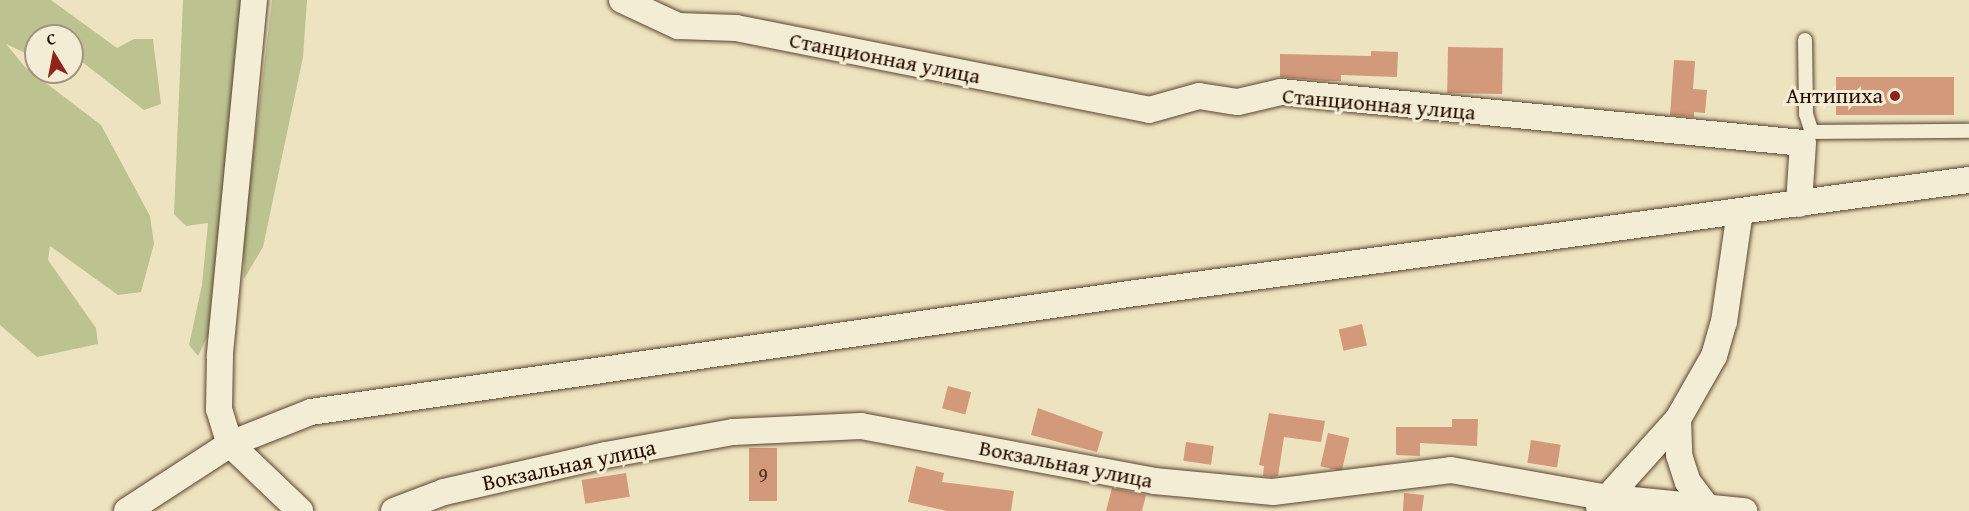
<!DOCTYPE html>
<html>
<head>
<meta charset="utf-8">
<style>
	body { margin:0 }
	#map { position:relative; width:1969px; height:511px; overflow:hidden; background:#eee3bf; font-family:"Gentium Book Plus",serif }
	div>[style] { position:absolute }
	.green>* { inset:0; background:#bcc390 }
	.building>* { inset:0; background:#d2997b; transform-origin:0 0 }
	.roads { filter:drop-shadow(0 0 2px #5a4330) drop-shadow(0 0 2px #5a4330) }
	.lane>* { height:14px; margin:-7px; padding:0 7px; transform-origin:7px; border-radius:7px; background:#f4edd5 }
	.street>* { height:26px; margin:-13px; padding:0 13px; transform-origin:13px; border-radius:13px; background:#f4edd5 }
	.dots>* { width:16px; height:16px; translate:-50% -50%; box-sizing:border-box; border:3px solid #f4edd5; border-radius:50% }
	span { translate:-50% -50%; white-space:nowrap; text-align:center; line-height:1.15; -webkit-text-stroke:6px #f4edd5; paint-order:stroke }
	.number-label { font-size:20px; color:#52311f }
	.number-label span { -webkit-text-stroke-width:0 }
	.street-label { font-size:22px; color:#280e00 }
	.poi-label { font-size:22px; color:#280e00 }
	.right { translate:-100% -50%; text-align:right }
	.north { position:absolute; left:24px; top:24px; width:60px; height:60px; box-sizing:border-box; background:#f4edd5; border:2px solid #a29480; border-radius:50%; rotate:350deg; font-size:16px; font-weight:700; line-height:24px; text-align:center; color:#280e00 }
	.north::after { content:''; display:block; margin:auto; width:21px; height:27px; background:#8f2418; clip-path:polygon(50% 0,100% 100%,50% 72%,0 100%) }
</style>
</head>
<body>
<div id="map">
	<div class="green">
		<i style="clip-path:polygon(0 0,51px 0,117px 48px,134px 39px,153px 39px,161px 104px,144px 110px,72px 54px,72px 36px,36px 36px,36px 58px,6px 44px,25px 67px,101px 125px,150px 216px,154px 244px,141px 292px,118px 295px,50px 246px,48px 260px,96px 328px,98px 344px,37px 357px,0 325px)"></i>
		<i style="clip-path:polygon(183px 0,244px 0,209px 333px,198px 356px,189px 345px,202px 285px,208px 223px,186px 226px,174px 214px)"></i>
		<i style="clip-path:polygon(272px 0,307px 0,303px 57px,263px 247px,244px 279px,243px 239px)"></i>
	</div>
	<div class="building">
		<i style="left:1448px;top:47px;width:55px;height:46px;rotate:1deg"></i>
		<i style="clip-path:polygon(1371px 51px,1398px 52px,1397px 77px,1341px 75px,1341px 81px,1326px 81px,1280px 77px,1280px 54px,1371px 56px)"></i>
		<i style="clip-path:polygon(1674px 60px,1695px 61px,1693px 89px,1707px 90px,1705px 113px,1694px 112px,1694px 117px,1670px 115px)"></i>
		<i style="left:1836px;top:77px;width:118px;height:38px"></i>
		<i style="left:1362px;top:324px;width:22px;height:24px;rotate:77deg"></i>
		<i style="left:948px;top:386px;width:24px;height:23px;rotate:15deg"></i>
		<i style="clip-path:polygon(1038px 408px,1103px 432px,1097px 452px,1031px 435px)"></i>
		<i style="clip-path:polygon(1269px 413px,1325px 421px,1321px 442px,1284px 437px,1278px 476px,1273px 477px,1263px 476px,1264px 466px,1259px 465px)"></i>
		<i style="clip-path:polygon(1452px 419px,1478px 419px,1477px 446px,1420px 443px,1420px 456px,1396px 455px,1396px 427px,1452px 427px)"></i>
		<i style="left:1328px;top:433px;width:22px;height:34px;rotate:13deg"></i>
		<i style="left:1531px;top:440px;width:30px;height:23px;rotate:9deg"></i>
		<i style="left:1186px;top:442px;width:28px;height:19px;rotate:8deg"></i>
		<i style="left:749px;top:448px;width:28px;height:53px"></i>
		<i style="clip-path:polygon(916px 466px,944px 473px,942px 482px,1014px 491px,1011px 511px,947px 511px,908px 502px)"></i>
		<i style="left:626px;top:473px;width:24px;height:45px;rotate:81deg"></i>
		<i style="clip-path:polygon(1112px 488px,1146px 495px,1142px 511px,1106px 511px)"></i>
		<i style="clip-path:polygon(1404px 493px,1424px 495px,1422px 511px,1403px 511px)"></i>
	</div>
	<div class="roads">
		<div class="lane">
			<i style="left:1805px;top:40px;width:74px;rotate:89.2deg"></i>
			<i style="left:1806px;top:114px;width:19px;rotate:72deg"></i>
			<i style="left:1812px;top:132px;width:6px;rotate:129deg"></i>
			<i style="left:1812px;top:132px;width:157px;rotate:-0.4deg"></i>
		</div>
		<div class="street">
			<i style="left:254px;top:0;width:358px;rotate:95.5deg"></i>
			<i style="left:220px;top:356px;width:53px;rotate:91.1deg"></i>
			<i style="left:219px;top:409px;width:37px;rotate:73deg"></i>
			<i style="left:230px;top:444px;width:97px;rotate:43.7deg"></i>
			<i style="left:622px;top:0;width:62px;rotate:24.9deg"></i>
			<i style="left:678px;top:26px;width:58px;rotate:2deg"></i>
			<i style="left:736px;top:28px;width:421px;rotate:11.2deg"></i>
			<i style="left:1149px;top:110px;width:52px;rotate:-15.6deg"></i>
			<i style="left:1199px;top:96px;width:39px;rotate:9deg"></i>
			<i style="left:1238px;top:102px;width:44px;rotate:-13.1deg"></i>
			<i style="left:1281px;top:92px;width:524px;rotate:5.58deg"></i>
			<i style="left:1803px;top:143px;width:61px;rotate:93.8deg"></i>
			<i style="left:1678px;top:419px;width:36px;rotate:88deg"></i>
			<i style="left:1679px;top:455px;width:28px;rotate:72deg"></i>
			<i style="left:1688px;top:482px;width:31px;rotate:53deg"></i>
			<i style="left:1599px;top:507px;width:118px;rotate:-48.1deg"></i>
			<i style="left:1678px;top:419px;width:73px;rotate:-60.3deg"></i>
			<i style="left:1714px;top:356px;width:35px;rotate:-74deg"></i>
			<i style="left:1724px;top:322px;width:112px;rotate:-81.8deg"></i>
			<i style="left:127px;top:511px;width:123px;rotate:-33deg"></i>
			<i style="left:230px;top:444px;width:87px;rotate:-21.6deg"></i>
			<i style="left:311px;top:412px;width:834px;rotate:-8.21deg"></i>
			<i style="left:1136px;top:293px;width:841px;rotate:-7.73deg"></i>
			<i style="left:394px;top:511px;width:53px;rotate:-20.8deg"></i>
			<i style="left:444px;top:492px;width:166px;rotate:-12.9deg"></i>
			<i style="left:606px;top:455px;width:129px;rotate:-10.3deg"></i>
			<i style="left:733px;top:432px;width:128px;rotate:-2.7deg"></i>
			<i style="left:861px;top:426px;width:298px;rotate:10.6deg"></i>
			<i style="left:1154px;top:481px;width:120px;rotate:5.3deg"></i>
			<i style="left:1273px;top:492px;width:179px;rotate:-7deg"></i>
			<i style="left:1451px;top:470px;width:154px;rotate:10.1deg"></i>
			<i style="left:1603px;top:497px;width:142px;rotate:5.7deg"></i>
		</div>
	</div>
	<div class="dots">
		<i style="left:1895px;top:96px;background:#8f2418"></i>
	</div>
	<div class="number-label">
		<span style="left:763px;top:474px">9</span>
	</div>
	<div class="street-label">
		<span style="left:885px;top:58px;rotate:11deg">Станционная улица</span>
		<span style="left:1379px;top:104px;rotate:5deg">Станционная улица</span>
		<span style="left:1066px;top:464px;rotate:11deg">Вокзальная улица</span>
		<span style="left:569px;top:465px;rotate:-12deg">Вокзальная улица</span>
	</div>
	<div class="poi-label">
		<span class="right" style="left:1883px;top:96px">Антипиха</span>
	</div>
	<div class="north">С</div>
</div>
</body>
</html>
